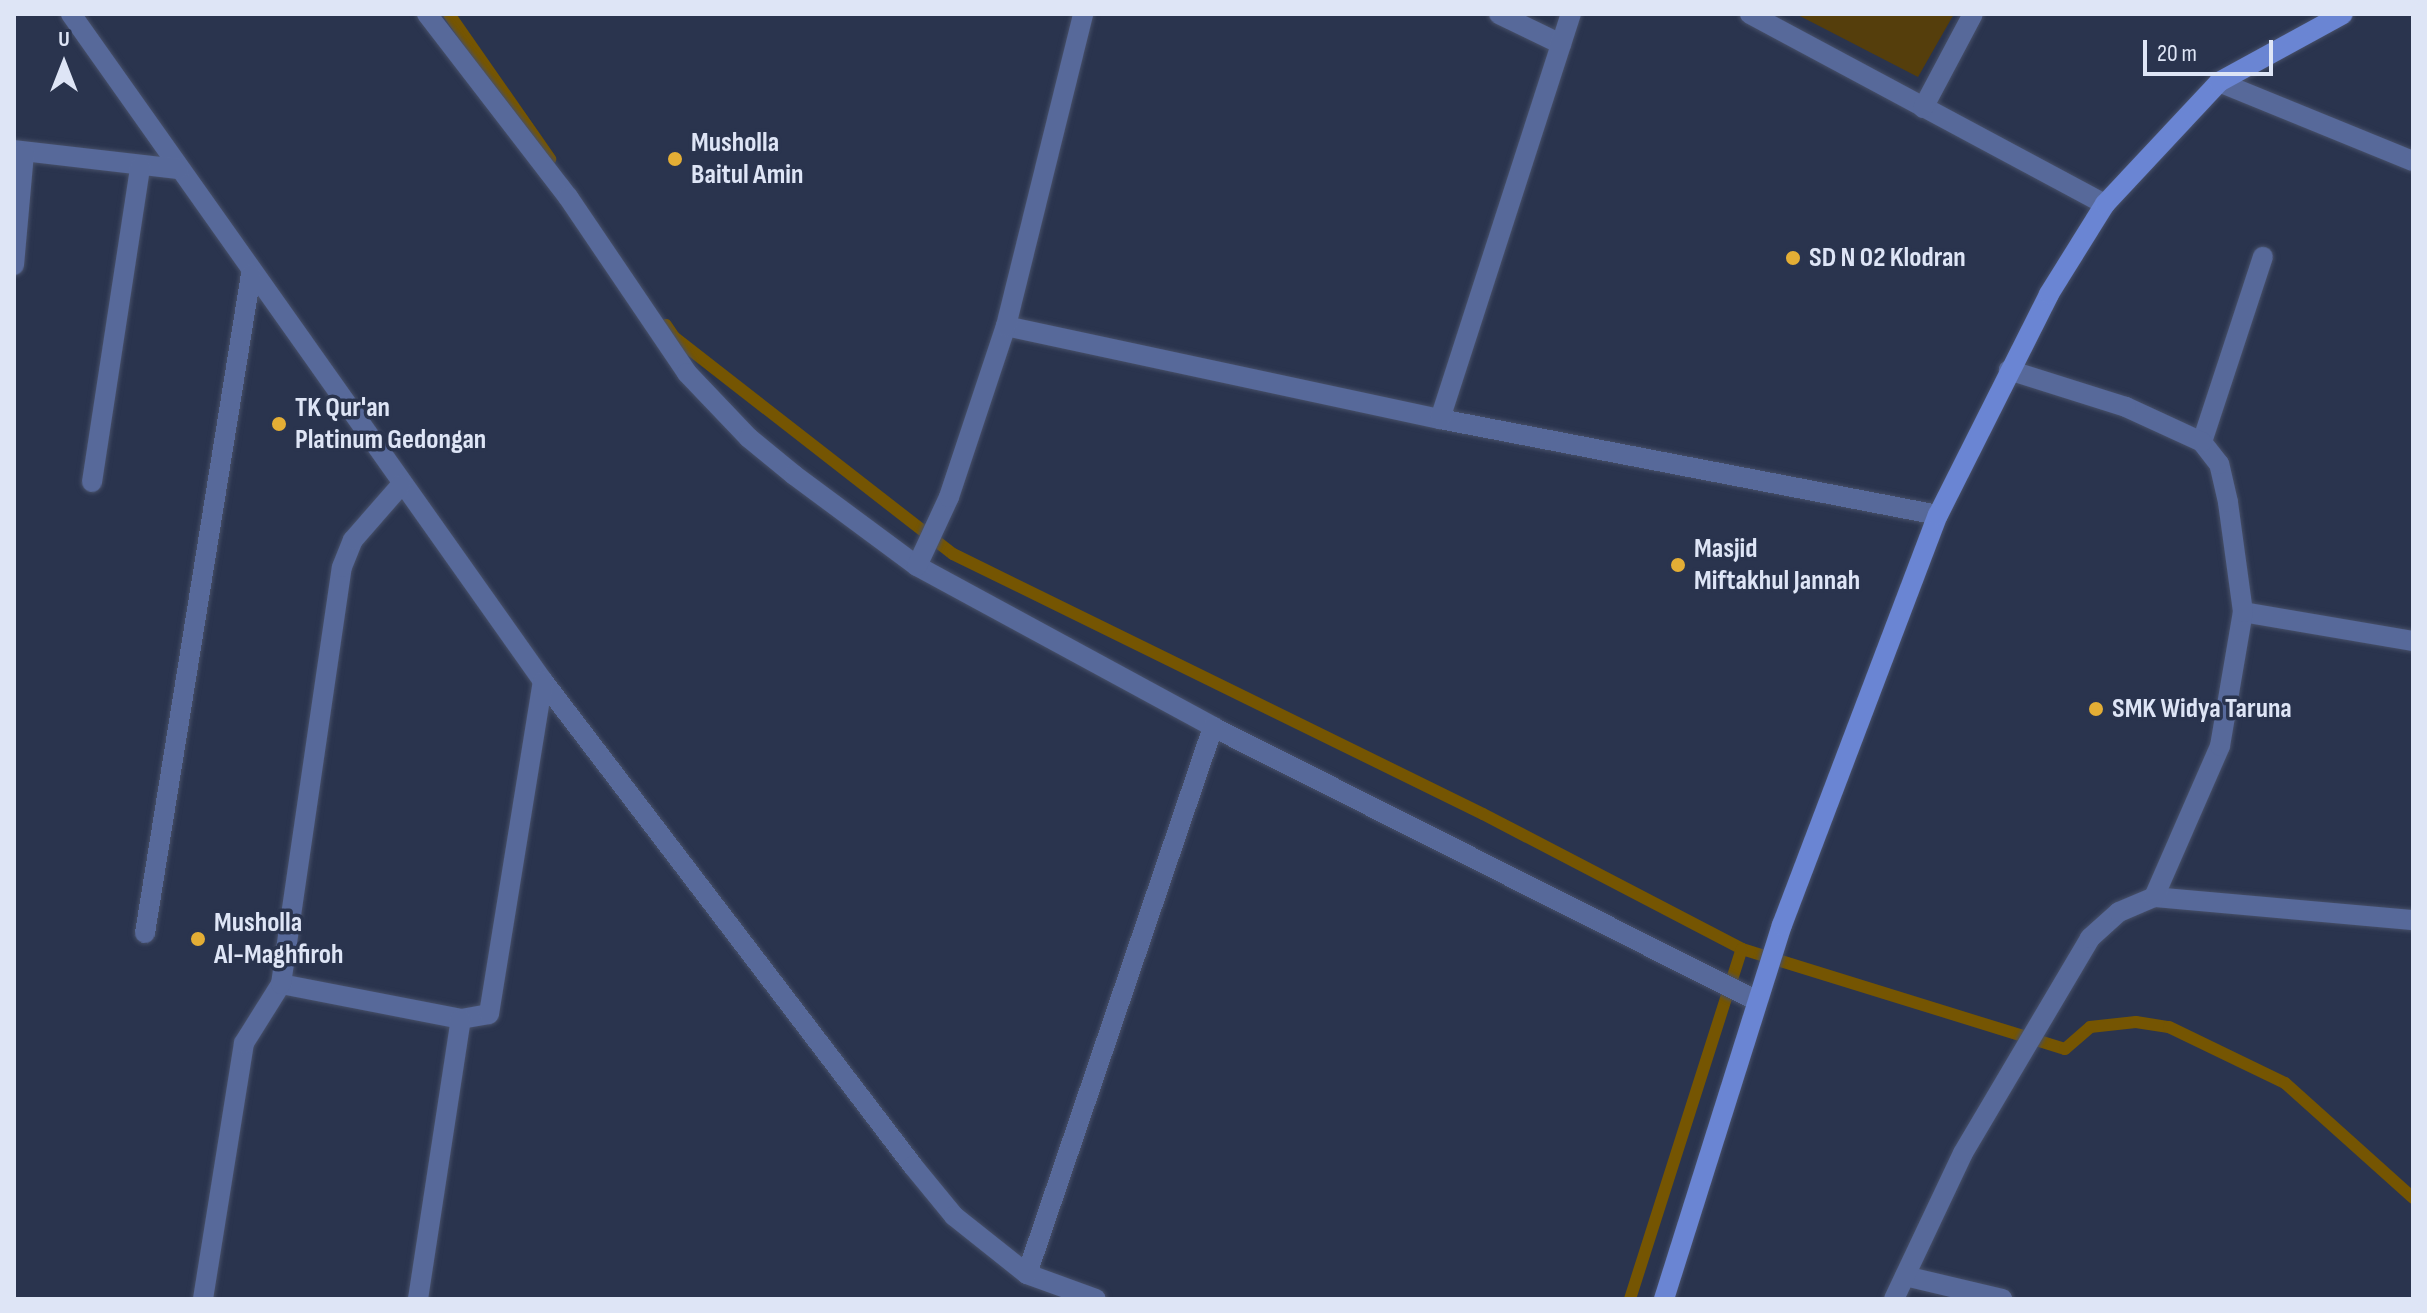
<!DOCTYPE html>
<html>
<head>
<meta charset="utf-8">
<style>
	body { margin:0 }
	#map { position:relative; width:2427px; height:1313px; overflow:hidden; background:#2a344e; font-family:"Sofia Sans Condensed",sans-serif }
	div>[style] { position:absolute }
	.green>* { inset:0; background:#553e0c }
	.stream>* { height:12px; margin:-6px; padding:0 6px; transform-origin:6px; border-radius:6px; background:#755502 }
	.roads { filter:drop-shadow(0 0 2px #475069) drop-shadow(0 0 2px #475069) }
	.lane>* { height:20px; margin:-10px; padding:0 10px; transform-origin:10px; border-radius:10px; background:#57699a }
	.street>* { height:20px; margin:-10px; padding:0 10px; transform-origin:10px; border-radius:10px; background:#57699a }
	.secondary>* { height:20px; margin:-10px; padding:0 10px; transform-origin:10px; border-radius:10px; background:#6a85d3 }
	.dots>* { width:22px; height:22px; translate:-50% -50%; box-sizing:border-box; border:4px solid #2a344e; border-radius:50% }
	span { translate:-50% -50%; white-space:nowrap; text-align:center; line-height:1.15; -webkit-text-stroke:7px #2a344e; paint-order:stroke }
	.poi-label { font-size:28px; color:#dee5f6; font-weight:700 }
	.left { translate:0 -50%; text-align:left }
	.frame { position:absolute; inset:0; border:16px solid #dee5f6; pointer-events:none }
	.north { position:absolute; left:24px; top:24px; width:80px; height:80px; -webkit-text-stroke:6px #2a344e; paint-order:stroke; rotate:0deg; font-size:22px; font-weight:700; line-height:32px; text-align:center; color:#dee5f6 }
	.north::after { content:''; display:block; margin:auto; width:28px; height:36px; background:#dee5f6; clip-path:polygon(50% 0,100% 100%,50% 72%,0 100%) }
	.scale { position:absolute; left:2143px; top:40px; width:130px; height:36px; box-sizing:border-box; border:4px solid #dee5f6; border-top:0; padding-left:10px; font-size:24px; line-height:28px; white-space:nowrap; color:#dee5f6; -webkit-text-stroke:6px #2a344e; paint-order:stroke }
</style>
</head>
<body>
<div id="map">
	<div class="green">
		<i style="clip-path:polygon(1796px 14px,1954px 14px,1918px 77px)"></i>
	</div>
	<div class="stream">
		<i style="left:449px;top:14px;width:177px;rotate:55.1deg"></i>
		<i style="left:666px;top:325px;width:14px;rotate:56deg"></i>
		<i style="left:674px;top:337px;width:353px;rotate:37.9deg"></i>
		<i style="left:953px;top:554px;width:590px;rotate:26.13deg"></i>
		<i style="left:1483px;top:814px;width:292px;rotate:27.5deg"></i>
		<i style="left:1742px;top:949px;width:338px;rotate:17.2deg"></i>
		<i style="left:2065px;top:1049px;width:33px;rotate:-41deg"></i>
		<i style="left:2090px;top:1027px;width:46px;rotate:-6.2deg"></i>
		<i style="left:2136px;top:1022px;width:33px;rotate:9deg"></i>
		<i style="left:2169px;top:1027px;width:129px;rotate:25.8deg"></i>
		<i style="left:2285px;top:1083px;width:172px;rotate:41.9deg"></i>
		<i style="left:1630px;top:1299px;width:367px;rotate:-72.3deg"></i>
	</div>
	<div class="roads">
		<div class="lane">
			<i style="left:1905px;top:1276px;width:100px;rotate:13.3deg"></i>
		</div>
		<div class="street">
			<i style="left:71px;top:14px;width:817px;rotate:54.72deg"></i>
			<i style="left:543px;top:681px;width:610px;rotate:52.66deg"></i>
			<i style="left:913px;top:1166px;width:65px;rotate:50.6deg"></i>
			<i style="left:954px;top:1216px;width:93px;rotate:38.5deg"></i>
			<i style="left:1027px;top:1274px;width:73px;rotate:19.9deg"></i>
			<i style="left:427px;top:14px;width:231px;rotate:52.4deg"></i>
			<i style="left:568px;top:197px;width:212px;rotate:55.9deg"></i>
			<i style="left:687px;top:373px;width:90px;rotate:46.4deg"></i>
			<i style="left:749px;top:438px;width:58px;rotate:39.4deg"></i>
			<i style="left:794px;top:475px;width:153px;rotate:36.5deg"></i>
			<i style="left:917px;top:566px;width:337px;rotate:28.5deg"></i>
			<i style="left:1213px;top:727px;width:609px;rotate:26.73deg"></i>
			<i style="left:1499px;top:14px;width:69px;rotate:25.8deg"></i>
			<i style="left:1750px;top:14px;width:403px;rotate:28.2deg"></i>
			<i style="left:2219px;top:82px;width:209px;rotate:22.2deg"></i>
			<i style="left:1923px;top:108px;width:106px;rotate:-62deg"></i>
			<i style="left:14px;top:150px;width:166px;rotate:6.6deg"></i>
			<i style="left:14px;top:265px;width:113px;rotate:-84.9deg"></i>
			<i style="left:1006px;top:326px;width:444px;rotate:12.1deg"></i>
			<i style="left:1440px;top:419px;width:507px;rotate:10.91deg"></i>
			<i style="left:1440px;top:419px;width:426px;rotate:-72.1deg"></i>
			<i style="left:2202px;top:442px;width:195px;rotate:-71.8deg"></i>
			<i style="left:92px;top:482px;width:319px;rotate:-81.3deg"></i>
			<i style="left:917px;top:566px;width:76px;rotate:-65.1deg"></i>
			<i style="left:949px;top:497px;width:180px;rotate:-71.6deg"></i>
			<i style="left:1006px;top:326px;width:321px;rotate:-76.1deg"></i>
			<i style="left:2243px;top:612px;width:172px;rotate:9.7deg"></i>
			<i style="left:2154px;top:897px;width:260px;rotate:5.1deg"></i>
			<i style="left:145px;top:933px;width:667px;rotate:-80.86deg"></i>
			<i style="left:281px;top:984px;width:183px;rotate:11deg"></i>
			<i style="left:461px;top:1019px;width:28px;rotate:-10deg"></i>
			<i style="left:489px;top:1014px;width:337px;rotate:-80.8deg"></i>
			<i style="left:1027px;top:1274px;width:578px;rotate:-71.22deg"></i>
			<i style="left:203px;top:1299px;width:259px;rotate:-80.9deg"></i>
			<i style="left:244px;top:1043px;width:70px;rotate:-57.9deg"></i>
			<i style="left:281px;top:984px;width:421px;rotate:-81.7deg"></i>
			<i style="left:342px;top:567px;width:29px;rotate:-68deg"></i>
			<i style="left:353px;top:540px;width:73px;rotate:-48.9deg"></i>
			<i style="left:418px;top:1299px;width:283px;rotate:-81.3deg"></i>
			<i style="left:1894px;top:1299px;width:161px;rotate:-64.7deg"></i>
			<i style="left:1963px;top:1153px;width:250px;rotate:-59.4deg"></i>
			<i style="left:2090px;top:938px;width:39px;rotate:-42deg"></i>
			<i style="left:2119px;top:912px;width:38px;rotate:-23deg"></i>
			<i style="left:2154px;top:897px;width:165px;rotate:-66.4deg"></i>
			<i style="left:2220px;top:746px;width:136px;rotate:-80.3deg"></i>
			<i style="left:2243px;top:612px;width:111px;rotate:-97.8deg"></i>
			<i style="left:2228px;top:502px;width:39px;rotate:-103deg"></i>
			<i style="left:2219px;top:464px;width:28px;rotate:-128deg"></i>
			<i style="left:2202px;top:442px;width:84px;rotate:-155.3deg"></i>
			<i style="left:2126px;top:407px;width:123px;rotate:-162.5deg"></i>
		</div>
		<div class="secondary">
			<i style="left:1664px;top:1299px;width:392px;rotate:-72.5deg"></i>
			<i style="left:1782px;top:925px;width:439px;rotate:-69.2deg"></i>
			<i style="left:1938px;top:515px;width:247px;rotate:-63.3deg"></i>
			<i style="left:2049px;top:294px;width:106px;rotate:-58.1deg"></i>
			<i style="left:2105px;top:204px;width:167px;rotate:-46.9deg"></i>
			<i style="left:2219px;top:82px;width:141px;rotate:-28.7deg"></i>
		</div>
	</div>
	<div class="dots">
		<i style="left:675px;top:159px;background:#e4ae35"></i>
		<i style="left:1793px;top:258px;background:#e4ae35"></i>
		<i style="left:279px;top:424px;background:#e4ae35"></i>
		<i style="left:1678px;top:565px;background:#e4ae35"></i>
		<i style="left:2096px;top:709px;background:#e4ae35"></i>
		<i style="left:198px;top:939px;background:#e4ae35"></i>
	</div>
	<div class="poi-label">
		<span class="left" style="left:691px;top:159px">Musholla<br>Baitul Amin</span>
		<span class="left" style="left:1809px;top:258px">SD N 02 Klodran</span>
		<span class="left" style="left:295px;top:424px">TK Qur'an<br>Platinum Gedongan</span>
		<span class="left" style="left:1694px;top:565px">Masjid<br>Miftakhul Jannah</span>
		<span class="left" style="left:2112px;top:709px">SMK Widya Taruna</span>
		<span class="left" style="left:214px;top:939px">Musholla<br>Al-Maghfiroh</span>
	</div>
	<div class="frame"></div>
	<div class="north">U</div>
	<div class="scale">20 m</div>
</div>
</body>
</html>
